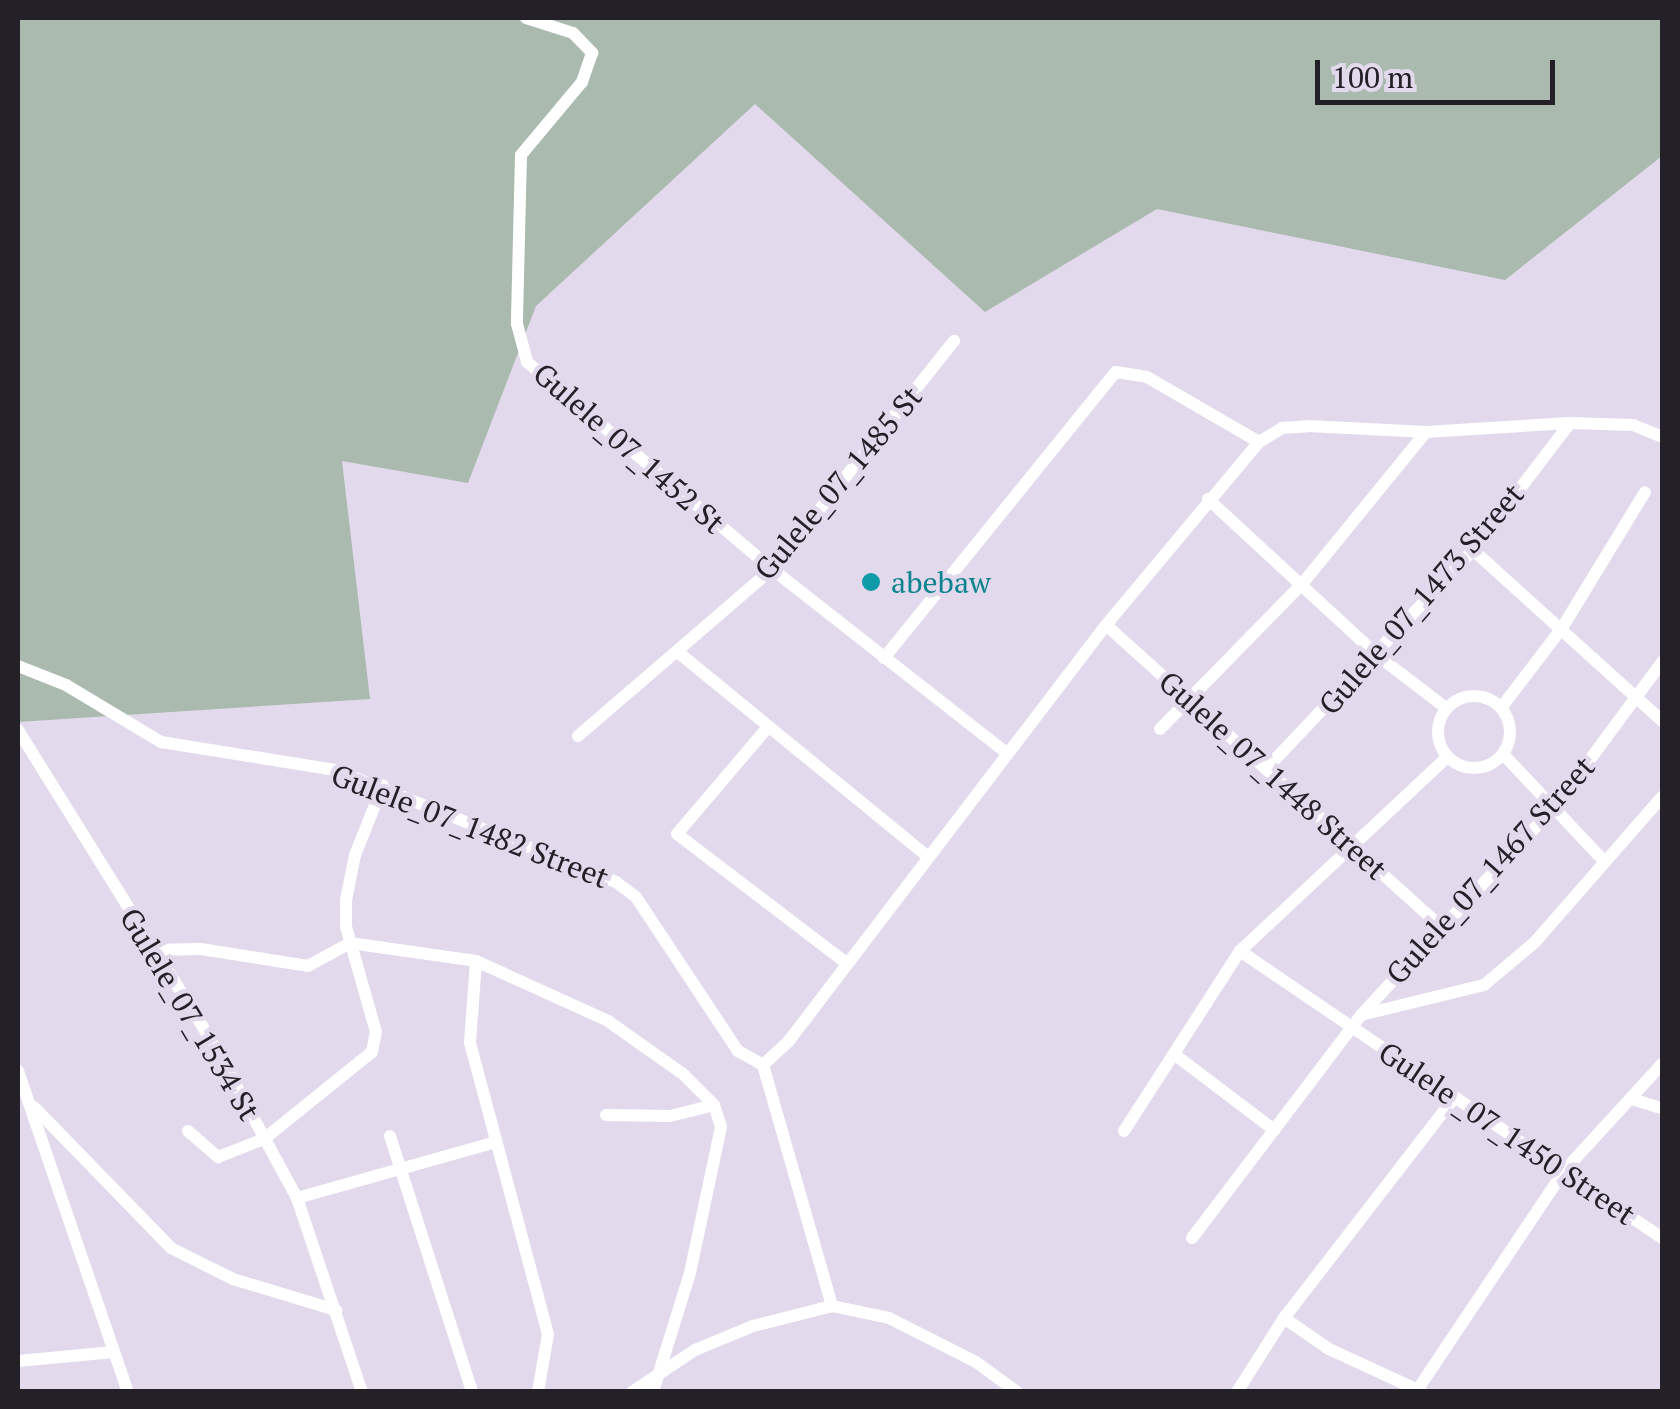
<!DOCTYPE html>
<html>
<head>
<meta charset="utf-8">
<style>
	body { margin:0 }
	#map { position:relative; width:1680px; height:1409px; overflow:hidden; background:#e2daec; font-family:"PT Serif",serif }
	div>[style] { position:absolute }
	.green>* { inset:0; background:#aabaae }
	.minor>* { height:12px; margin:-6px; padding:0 6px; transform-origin:6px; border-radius:6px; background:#fff }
	.minor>.ring { margin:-6px; padding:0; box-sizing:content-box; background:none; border:12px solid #fff; border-radius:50% }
	.dots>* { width:28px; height:28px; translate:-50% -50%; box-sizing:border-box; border:5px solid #e2daec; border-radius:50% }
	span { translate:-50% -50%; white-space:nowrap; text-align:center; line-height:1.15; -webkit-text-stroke:9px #e2daec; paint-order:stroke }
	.street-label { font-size:30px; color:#232027 }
	.culture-label { font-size:30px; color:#0d838f }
	.left { translate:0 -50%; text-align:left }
	.frame { position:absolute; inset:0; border:20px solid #232027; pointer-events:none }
	.scale { position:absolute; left:1315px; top:60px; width:240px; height:45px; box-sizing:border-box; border:5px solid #232027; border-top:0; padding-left:12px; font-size:30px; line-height:35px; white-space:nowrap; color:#232027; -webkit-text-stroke:8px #e2daec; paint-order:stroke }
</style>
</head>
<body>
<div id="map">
	<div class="green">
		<i style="clip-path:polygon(18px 18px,1662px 18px,1662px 156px,1505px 280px,1157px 209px,985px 312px,755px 104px,536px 306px,468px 483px,342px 461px,370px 699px,18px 722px)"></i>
	</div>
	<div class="minor">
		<i style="left:526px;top:18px;width:49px;rotate:17.7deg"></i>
		<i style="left:573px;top:33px;width:28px;rotate:46deg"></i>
		<i style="left:592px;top:53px;width:31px;rotate:109deg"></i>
		<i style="left:582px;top:82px;width:95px;rotate:129.9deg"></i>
		<i style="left:521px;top:155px;width:169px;rotate:91.4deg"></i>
		<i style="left:517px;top:324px;width:39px;rotate:75deg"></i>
		<i style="left:527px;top:362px;width:321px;rotate:40.2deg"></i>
		<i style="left:772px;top:569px;width:298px;rotate:38.1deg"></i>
		<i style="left:1208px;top:499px;width:231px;rotate:42.7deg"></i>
		<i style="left:1378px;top:656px;width:86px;rotate:37.4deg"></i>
		<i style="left:1473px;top:550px;width:255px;rotate:42.1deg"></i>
		<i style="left:1106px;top:625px;width:450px;rotate:42deg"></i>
		<i style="left:679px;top:653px;width:320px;rotate:39.3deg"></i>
		<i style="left:884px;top:658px;width:368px;rotate:-51deg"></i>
		<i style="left:1116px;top:372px;width:31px;rotate:9deg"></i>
		<i style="left:1147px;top:377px;width:129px;rotate:30.1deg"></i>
		<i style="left:18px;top:666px;width:52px;rotate:21.6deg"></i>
		<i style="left:66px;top:685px;width:111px;rotate:31deg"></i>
		<i style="left:161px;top:742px;width:177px;rotate:9.1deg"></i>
		<i style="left:336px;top:770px;width:302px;rotate:21.8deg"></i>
		<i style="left:616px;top:882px;width:25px;rotate:37deg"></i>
		<i style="left:636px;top:897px;width:185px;rotate:56.5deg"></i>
		<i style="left:738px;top:1051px;width:29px;rotate:29deg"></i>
		<i class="ring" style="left:1438px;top:696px;width:60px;height:60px"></i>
		<i style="left:1501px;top:708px;width:101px;rotate:-52.7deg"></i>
		<i style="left:1562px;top:628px;width:159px;rotate:-58.6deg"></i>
		<i style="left:768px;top:727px;width:140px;rotate:130.4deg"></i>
		<i style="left:677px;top:834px;width:211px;rotate:37.3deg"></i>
		<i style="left:1160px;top:729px;width:203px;rotate:-45.6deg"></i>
		<i style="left:1302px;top:584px;width:196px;rotate:-50.8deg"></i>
		<i style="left:18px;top:730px;width:373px;rotate:58.1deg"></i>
		<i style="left:215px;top:1047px;width:172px;rotate:61.5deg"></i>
		<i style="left:297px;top:1198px;width:205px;rotate:71.5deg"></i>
		<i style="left:578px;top:736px;width:256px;rotate:-40.7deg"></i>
		<i style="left:772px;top:569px;width:292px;rotate:-51.4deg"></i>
		<i style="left:1503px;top:754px;width:147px;rotate:46.7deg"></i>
		<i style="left:1266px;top:769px;width:301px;rotate:-46.6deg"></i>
		<i style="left:1473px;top:550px;width:160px;rotate:-52.6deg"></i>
		<i style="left:152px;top:950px;width:49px;rotate:-1.2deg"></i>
		<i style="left:201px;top:949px;width:108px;rotate:9deg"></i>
		<i style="left:308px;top:966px;width:48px;rotate:-28.7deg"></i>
		<i style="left:350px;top:943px;width:127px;rotate:8.1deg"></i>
		<i style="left:476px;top:961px;width:145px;rotate:24.4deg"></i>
		<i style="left:608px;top:1021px;width:92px;rotate:35.2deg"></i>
		<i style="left:683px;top:1074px;width:44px;rotate:45deg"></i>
		<i style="left:714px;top:1105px;width:23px;rotate:72deg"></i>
		<i style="left:721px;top:1127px;width:149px;rotate:102deg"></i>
		<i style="left:690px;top:1273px;width:125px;rotate:107.3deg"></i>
		<i style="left:1240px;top:951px;width:510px;rotate:34.22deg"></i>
		<i style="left:476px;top:961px;width:82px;rotate:94.2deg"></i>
		<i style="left:470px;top:1043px;width:301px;rotate:75deg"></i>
		<i style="left:548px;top:1334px;width:59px;rotate:99.8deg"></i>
		<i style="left:1361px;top:1015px;width:127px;rotate:-13.7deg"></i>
		<i style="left:1484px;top:985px;width:67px;rotate:-40.1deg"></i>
		<i style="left:1535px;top:942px;width:193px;rotate:-48.8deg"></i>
		<i style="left:1174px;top:1054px;width:126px;rotate:37.2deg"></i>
		<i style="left:763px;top:1065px;width:34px;rotate:-43deg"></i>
		<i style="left:788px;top:1042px;width:524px;rotate:-52.67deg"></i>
		<i style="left:1106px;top:625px;width:239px;rotate:-50.1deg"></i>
		<i style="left:1259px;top:442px;width:27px;rotate:-31deg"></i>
		<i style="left:1282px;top:428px;width:26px;rotate:-4deg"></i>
		<i style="left:1308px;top:426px;width:118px;rotate:2.9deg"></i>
		<i style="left:1426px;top:432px;width:144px;rotate:-3.6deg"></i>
		<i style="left:1570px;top:423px;width:63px;rotate:1.8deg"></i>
		<i style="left:1633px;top:425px;width:31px;rotate:22deg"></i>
		<i style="left:763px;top:1065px;width:251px;rotate:74deg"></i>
		<i style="left:18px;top:1071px;width:339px;rotate:71.1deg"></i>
		<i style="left:1635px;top:1100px;width:28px;rotate:17deg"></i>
		<i style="left:34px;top:1107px;width:197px;rotate:45.8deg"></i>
		<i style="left:171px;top:1248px;width:69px;rotate:26.6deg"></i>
		<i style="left:233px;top:1279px;width:108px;rotate:16.8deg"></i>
		<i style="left:606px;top:1115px;width:64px;rotate:0.9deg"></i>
		<i style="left:670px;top:1116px;width:45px;rotate:-14deg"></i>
		<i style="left:188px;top:1131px;width:40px;rotate:41deg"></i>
		<i style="left:218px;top:1157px;width:49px;rotate:-21.4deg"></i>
		<i style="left:264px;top:1139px;width:139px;rotate:-38.9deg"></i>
		<i style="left:372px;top:1052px;width:20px;rotate:-79deg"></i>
		<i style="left:376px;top:1032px;width:109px;rotate:-105.9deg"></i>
		<i style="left:346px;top:927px;width:27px;rotate:-90deg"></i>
		<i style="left:346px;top:900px;width:46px;rotate:-78.7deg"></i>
		<i style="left:355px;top:855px;width:75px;rotate:-68.2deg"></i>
		<i style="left:1124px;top:1131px;width:214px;rotate:-57.2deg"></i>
		<i style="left:1240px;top:951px;width:284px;rotate:-43.1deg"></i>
		<i style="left:390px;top:1136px;width:269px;rotate:72.2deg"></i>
		<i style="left:297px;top:1198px;width:204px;rotate:-15.7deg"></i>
		<i style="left:1192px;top:1238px;width:280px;rotate:-52.8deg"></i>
		<i style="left:1361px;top:1015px;width:288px;rotate:-47.1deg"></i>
		<i style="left:1557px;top:804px;width:177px;rotate:-53.5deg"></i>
		<i style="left:1284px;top:1318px;width:55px;rotate:34.6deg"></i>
		<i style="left:1329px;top:1349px;width:102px;rotate:24.8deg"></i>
		<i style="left:18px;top:1361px;width:96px;rotate:-5.4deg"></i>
		<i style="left:632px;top:1392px;width:76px;rotate:-33.7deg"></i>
		<i style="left:695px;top:1350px;width:63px;rotate:-22.5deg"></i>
		<i style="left:753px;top:1326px;width:81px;rotate:-14.2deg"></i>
		<i style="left:832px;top:1306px;width:58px;rotate:11.9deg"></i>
		<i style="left:889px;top:1318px;width:97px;rotate:26.8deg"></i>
		<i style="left:976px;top:1362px;width:51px;rotate:36.2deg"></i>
		<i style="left:1237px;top:1392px;width:88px;rotate:-57.6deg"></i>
		<i style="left:1284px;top:1318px;width:278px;rotate:-52.3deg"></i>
		<i style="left:1416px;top:1392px;width:265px;rotate:-56.2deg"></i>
		<i style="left:1563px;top:1172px;width:147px;rotate:-47.5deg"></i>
	</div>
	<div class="dots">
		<i style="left:871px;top:582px;background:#0f9aa8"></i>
	</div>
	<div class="street-label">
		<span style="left:629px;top:448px;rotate:41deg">Gulele_07_1452 St</span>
		<span style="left:838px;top:483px;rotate:-50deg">Gulele_07_1485 St</span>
		<span style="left:1421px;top:599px;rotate:-49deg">Gulele_07_1473 Street</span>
		<span style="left:1273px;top:775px;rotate:42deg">Gulele_07_1448 Street</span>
		<span style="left:470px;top:826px;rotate:21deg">Gulele_07_1482 Street</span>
		<span style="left:1490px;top:870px;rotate:-48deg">Gulele_07_1467 Street</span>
		<span style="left:190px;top:1014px;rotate:59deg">Gulele_07_1534 St</span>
		<span style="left:1507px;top:1133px;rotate:34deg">Gulele _07_1450 Street</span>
	</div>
	<div class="culture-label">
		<span class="left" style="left:891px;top:582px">abebaw</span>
	</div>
	<div class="frame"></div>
	<div class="scale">100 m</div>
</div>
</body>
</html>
